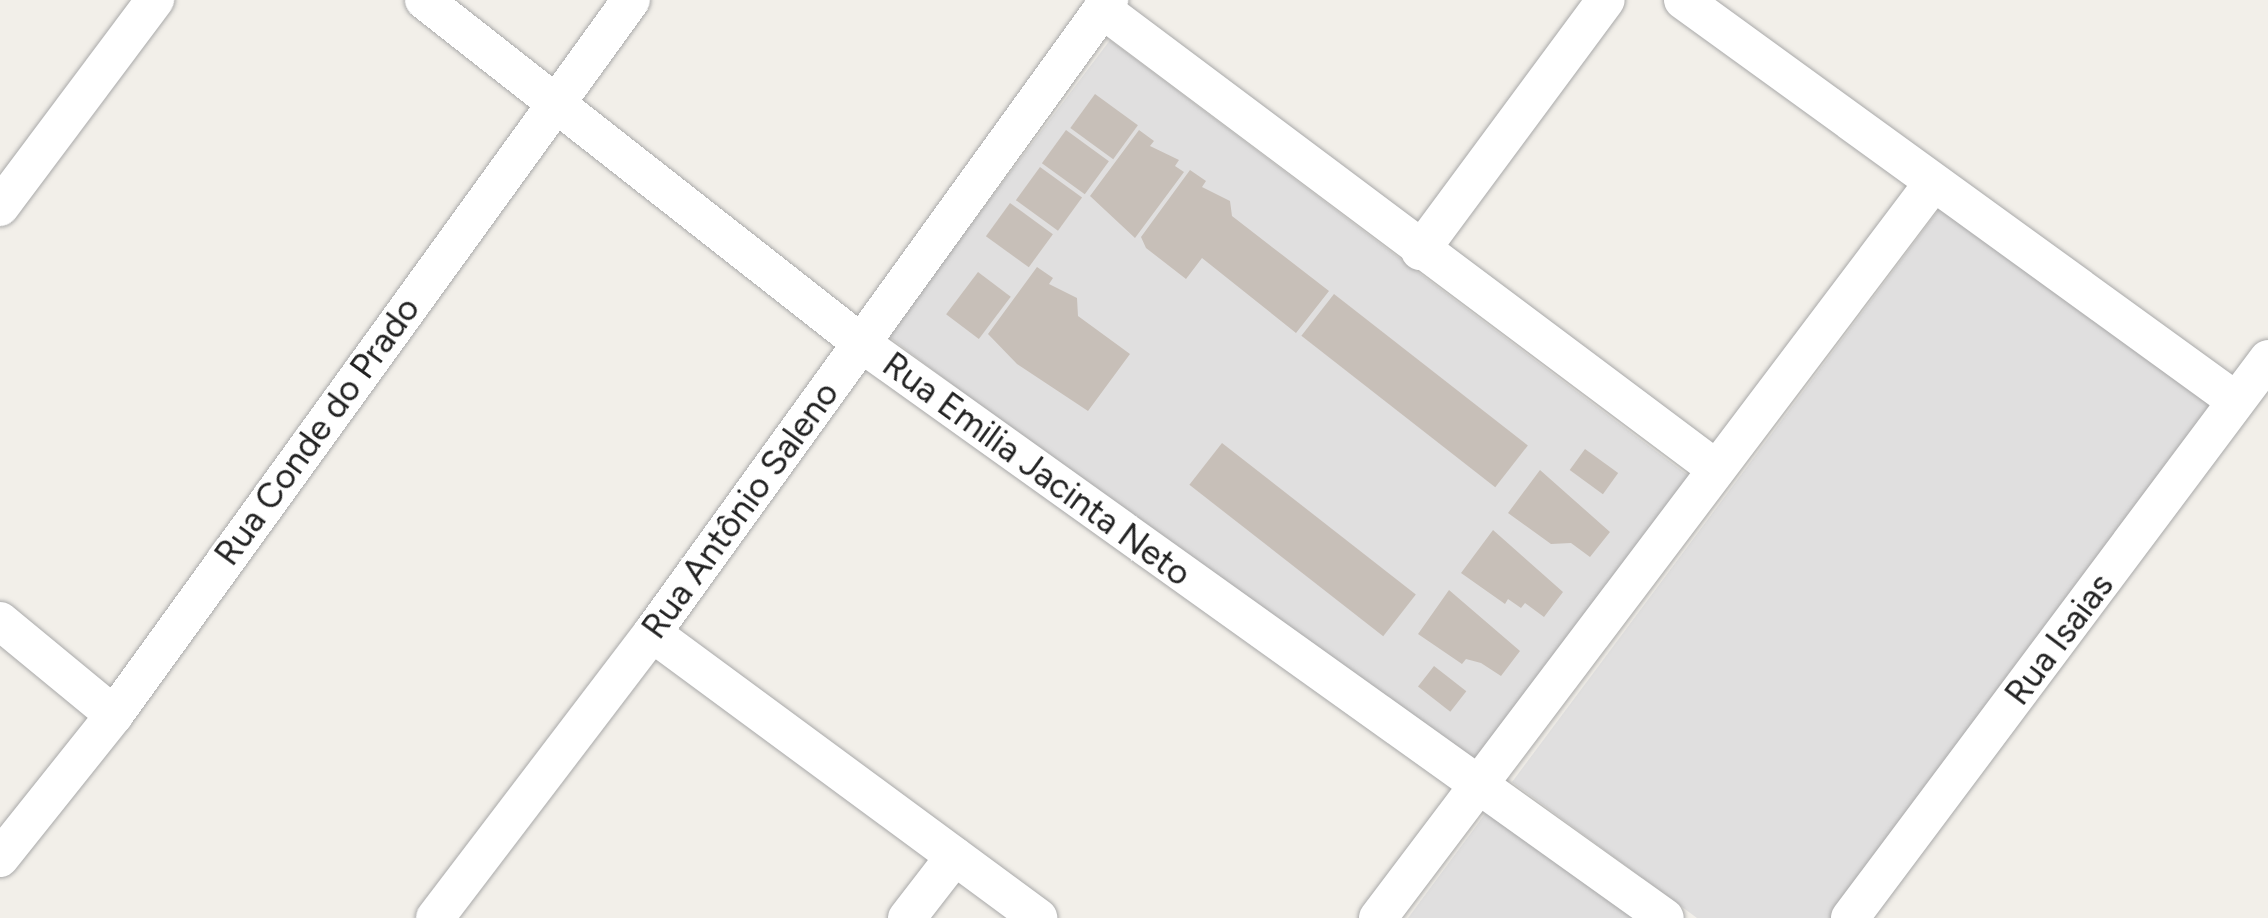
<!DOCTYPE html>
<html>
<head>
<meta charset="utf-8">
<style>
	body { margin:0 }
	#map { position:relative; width:2268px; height:918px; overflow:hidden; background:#f2efe9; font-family:Figtree,sans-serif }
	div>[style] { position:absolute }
	.residential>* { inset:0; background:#e0dfdf; transform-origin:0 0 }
	.building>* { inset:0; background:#c7bfb8; transform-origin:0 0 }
	.roads { filter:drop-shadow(0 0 2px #a9a9a9) drop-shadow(0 0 2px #a9a9a9) }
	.minor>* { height:38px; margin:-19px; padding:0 19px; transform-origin:19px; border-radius:19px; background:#fff }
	span { translate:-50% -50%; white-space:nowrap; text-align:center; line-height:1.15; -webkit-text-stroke:8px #fff; paint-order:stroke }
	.street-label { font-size:35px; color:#222 }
</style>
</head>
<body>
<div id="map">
	<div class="residential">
		<i style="left:1110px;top:40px;width:728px;height:370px;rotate:37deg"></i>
		<i style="clip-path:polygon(1943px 204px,2215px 404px,1832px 918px,1697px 918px,1512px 782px)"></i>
		<i style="clip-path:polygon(1488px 810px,1634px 918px,1408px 918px)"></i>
	</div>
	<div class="building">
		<i style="left:1095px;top:94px;width:53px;height:42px;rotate:36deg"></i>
		<i style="left:1066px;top:130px;width:53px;height:41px;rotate:36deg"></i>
		<i style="clip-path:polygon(1139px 130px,1154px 141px,1150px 146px,1179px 160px,1175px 166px,1184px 172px,1135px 238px,1090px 196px)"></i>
		<i style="left:1040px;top:167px;width:52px;height:41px;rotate:36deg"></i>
		<i style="clip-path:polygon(1190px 170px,1206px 181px,1202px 187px,1230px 201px,1232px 216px,1329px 291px,1296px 333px,1202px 258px,1186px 279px,1146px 248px,1141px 237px)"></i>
		<i style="left:1010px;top:203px;width:53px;height:41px;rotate:36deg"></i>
		<i style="clip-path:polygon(1037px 267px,1053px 278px,1049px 284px,1077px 298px,1078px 316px,1130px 354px,1088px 411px,1017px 364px,988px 334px)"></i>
		<i style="left:978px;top:272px;width:41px;height:53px;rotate:37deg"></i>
		<i style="left:1334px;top:294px;width:246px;height:53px;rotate:38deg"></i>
		<i style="left:1222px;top:443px;width:246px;height:53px;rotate:38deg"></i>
		<i style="left:1585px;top:449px;width:41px;height:26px;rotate:36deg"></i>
		<i style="clip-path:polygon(1540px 470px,1610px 532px,1590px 557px,1571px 543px,1551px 544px,1508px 513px)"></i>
		<i style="clip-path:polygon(1493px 530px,1563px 592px,1544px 617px,1525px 603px,1521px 608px,1508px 599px,1505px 604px,1461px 573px)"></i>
		<i style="clip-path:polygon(1449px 590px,1520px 651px,1501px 676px,1481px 663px,1466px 659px,1462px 664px,1418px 634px)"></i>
		<i style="left:1434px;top:666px;width:41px;height:26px;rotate:38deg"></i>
	</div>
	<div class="roads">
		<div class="minor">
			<i style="left:424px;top:0;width:556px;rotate:38.13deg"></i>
			<i style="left:861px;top:343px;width:988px;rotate:35.57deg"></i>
			<i style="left:1683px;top:0;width:683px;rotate:35.95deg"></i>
			<i style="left:1102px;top:9px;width:766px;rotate:36.83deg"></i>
			<i style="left:0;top:207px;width:259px;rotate:-53.2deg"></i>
			<i style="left:1420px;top:251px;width:312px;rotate:-53.5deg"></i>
			<i style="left:0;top:621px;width:148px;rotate:39.5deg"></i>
			<i style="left:652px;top:633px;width:480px;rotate:36.4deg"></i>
			<i style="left:0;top:858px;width:183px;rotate:-51.4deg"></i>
			<i style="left:114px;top:715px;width:882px;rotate:-54.13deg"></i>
			<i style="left:435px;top:918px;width:358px;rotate:-52.7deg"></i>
			<i style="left:652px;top:633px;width:781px;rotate:-54.17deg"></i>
			<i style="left:907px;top:918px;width:78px;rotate:-52.3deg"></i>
			<i style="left:1378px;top:918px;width:921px;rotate:-52.94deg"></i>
			<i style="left:1850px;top:918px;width:698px;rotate:-53.21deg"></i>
		</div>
	</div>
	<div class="street-label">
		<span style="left:317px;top:431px;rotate:-54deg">Rua Conde do Prado</span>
		<span style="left:1037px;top:469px;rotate:36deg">Rua Emilia Jacinta Neto</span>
		<span style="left:740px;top:510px;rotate:-54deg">Rua Antônio Saleno</span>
		<span style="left:2059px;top:639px;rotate:-53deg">Rua Isaias</span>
	</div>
</div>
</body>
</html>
